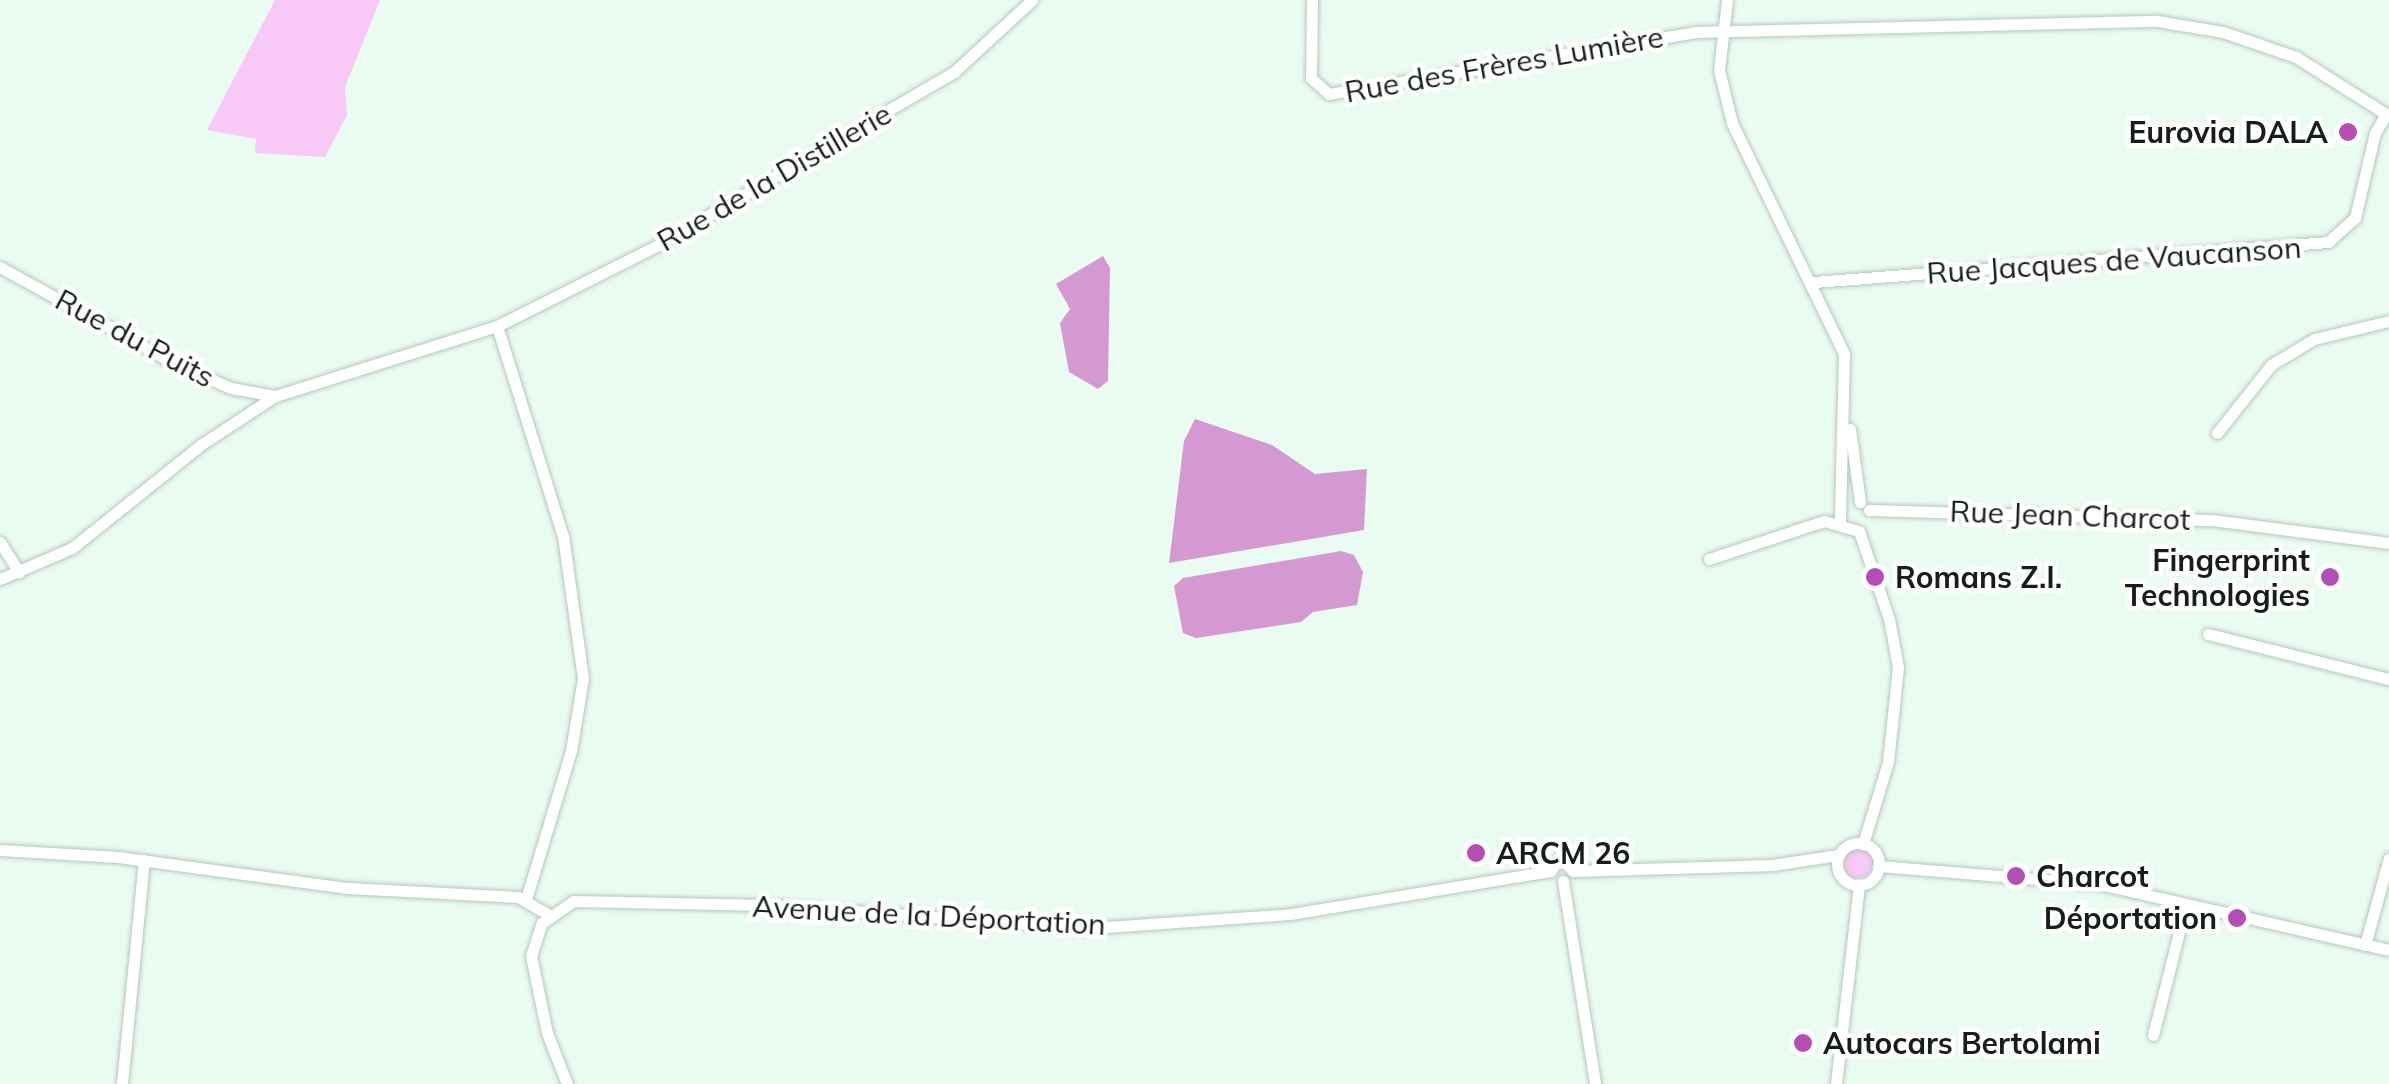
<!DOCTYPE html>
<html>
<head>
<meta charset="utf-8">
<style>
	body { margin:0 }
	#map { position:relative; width:2389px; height:1084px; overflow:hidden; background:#eafcf2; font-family:Mulish,sans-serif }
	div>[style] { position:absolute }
	.green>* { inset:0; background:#f8c8f7 }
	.round { border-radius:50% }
	.water>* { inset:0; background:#d498d3 }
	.roads { filter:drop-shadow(0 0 2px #b6c7be) drop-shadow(0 0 2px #b6c7be) }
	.minor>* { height:11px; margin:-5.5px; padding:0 5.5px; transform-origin:5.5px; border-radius:5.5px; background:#fff }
	.minor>.ring { margin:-5.5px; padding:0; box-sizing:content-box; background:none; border:11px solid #fff; border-radius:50% }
	.dots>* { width:28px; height:28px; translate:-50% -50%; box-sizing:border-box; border:5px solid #fff; border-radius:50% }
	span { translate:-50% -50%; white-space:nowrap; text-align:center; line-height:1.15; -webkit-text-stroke:9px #fff; paint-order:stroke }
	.street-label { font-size:30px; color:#171e1a }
	.poi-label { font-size:30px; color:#171e1a; font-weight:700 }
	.right { translate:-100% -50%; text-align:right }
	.left { translate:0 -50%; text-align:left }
</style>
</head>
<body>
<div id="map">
	<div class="green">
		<i style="clip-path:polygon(275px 0,380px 0,345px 87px,347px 115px,325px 157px,255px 153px,256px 139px,207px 130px)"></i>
		<i class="round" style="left:1843px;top:848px;width:30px;height:30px"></i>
	</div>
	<div class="water">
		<i style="clip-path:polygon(1103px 256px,1110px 268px,1108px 381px,1098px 389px,1069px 372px,1060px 323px,1070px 309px,1056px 284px)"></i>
		<i style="clip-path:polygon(1195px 419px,1272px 445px,1315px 474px,1367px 469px,1364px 530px,1169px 563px,1184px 441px)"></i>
		<i style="clip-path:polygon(1341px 551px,1354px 555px,1363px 572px,1357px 605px,1313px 612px,1301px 622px,1196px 638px,1183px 633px,1174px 586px,1183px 578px)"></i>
	</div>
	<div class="roads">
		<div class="minor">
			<i style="left:1312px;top:0;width:78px;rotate:90.7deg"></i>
			<i style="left:1311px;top:78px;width:24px;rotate:42deg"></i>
			<i style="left:1329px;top:94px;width:371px;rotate:-9.6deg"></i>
			<i style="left:1695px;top:32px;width:462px;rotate:-1.4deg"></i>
			<i style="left:2157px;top:21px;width:67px;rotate:9.5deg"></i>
			<i style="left:2223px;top:32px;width:77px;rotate:18.9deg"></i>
			<i style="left:2296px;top:57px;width:110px;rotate:32.4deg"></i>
			<i style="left:1727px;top:0;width:70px;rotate:96.5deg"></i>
			<i style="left:1719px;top:70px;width:55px;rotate:76.2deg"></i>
			<i style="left:1732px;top:123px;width:257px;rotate:64.1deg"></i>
			<i style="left:1844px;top:354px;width:167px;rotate:91.4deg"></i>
			<i style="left:0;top:267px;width:198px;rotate:29deg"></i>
			<i style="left:173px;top:363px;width:63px;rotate:23.3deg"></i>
			<i style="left:231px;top:388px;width:45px;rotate:10.3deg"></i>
			<i style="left:1814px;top:282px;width:516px;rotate:-4.45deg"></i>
			<i style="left:2328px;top:242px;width:36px;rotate:-42deg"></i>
			<i style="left:2355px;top:218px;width:87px;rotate:-76.8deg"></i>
			<i style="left:2375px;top:133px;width:22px;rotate:-60deg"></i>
			<i style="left:497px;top:326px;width:220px;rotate:72.6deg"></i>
			<i style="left:563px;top:536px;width:143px;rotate:82deg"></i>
			<i style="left:583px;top:678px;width:74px;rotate:99.3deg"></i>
			<i style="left:571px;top:751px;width:155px;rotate:106.9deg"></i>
			<i style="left:1850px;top:429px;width:74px;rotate:82.2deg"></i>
			<i style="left:2217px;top:433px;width:87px;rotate:-51.5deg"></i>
			<i style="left:2271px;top:365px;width:50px;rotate:-31.2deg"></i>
			<i style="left:2314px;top:339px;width:77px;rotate:-13.5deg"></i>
			<i style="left:1869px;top:510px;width:343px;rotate:1.7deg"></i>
			<i style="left:2212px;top:520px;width:178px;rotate:7.4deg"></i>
			<i style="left:1859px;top:531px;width:93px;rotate:71.2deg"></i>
			<i style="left:1889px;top:619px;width:49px;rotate:79.4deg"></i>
			<i style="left:1898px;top:667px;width:96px;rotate:96deg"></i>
			<i style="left:1888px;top:762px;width:86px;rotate:107deg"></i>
			<i style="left:0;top:542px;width:36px;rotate:58deg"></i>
			<i style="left:1709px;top:559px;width:121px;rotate:-18.3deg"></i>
			<i style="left:1824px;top:521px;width:36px;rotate:16deg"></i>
			<i style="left:0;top:579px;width:78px;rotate:-23.3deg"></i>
			<i style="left:72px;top:548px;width:166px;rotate:-38.7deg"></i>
			<i style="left:202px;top:444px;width:87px;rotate:-33.3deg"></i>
			<i style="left:275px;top:396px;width:233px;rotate:-17.5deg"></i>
			<i style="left:497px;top:326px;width:178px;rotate:-26.7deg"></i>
			<i style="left:656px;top:246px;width:345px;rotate:-30.3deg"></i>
			<i style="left:954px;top:72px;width:106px;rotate:-42.7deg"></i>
			<i style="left:2208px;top:634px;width:187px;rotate:14deg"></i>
			<i class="ring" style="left:1837px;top:843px;width:31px;height:31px"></i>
			<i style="left:0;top:850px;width:118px;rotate:3.4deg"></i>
			<i style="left:118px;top:857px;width:232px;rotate:7.7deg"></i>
			<i style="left:348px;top:888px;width:170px;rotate:3deg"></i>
			<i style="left:518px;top:897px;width:36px;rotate:30deg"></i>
			<i style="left:1878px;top:866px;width:222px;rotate:4.7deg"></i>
			<i style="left:2099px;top:884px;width:297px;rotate:12.8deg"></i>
			<i style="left:1550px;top:871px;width:17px;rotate:-54deg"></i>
			<i style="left:1560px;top:857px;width:19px;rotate:47deg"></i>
			<i style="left:1573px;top:871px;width:199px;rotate:-1.7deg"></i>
			<i style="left:1772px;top:865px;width:67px;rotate:-8.6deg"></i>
			<i style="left:1563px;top:881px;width:206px;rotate:81deg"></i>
			<i style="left:2365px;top:945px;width:90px;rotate:-74.6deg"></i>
			<i style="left:2153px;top:1035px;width:134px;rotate:-75.8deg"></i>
			<i style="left:122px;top:1084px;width:225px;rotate:-84.4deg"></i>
			<i style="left:567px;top:1084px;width:55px;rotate:-111.4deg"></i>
			<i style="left:547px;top:1033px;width:79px;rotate:-101.7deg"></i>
			<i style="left:531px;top:956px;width:35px;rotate:-72deg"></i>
			<i style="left:542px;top:923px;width:38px;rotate:-35deg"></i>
			<i style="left:573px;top:901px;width:195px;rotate:1.2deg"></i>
			<i style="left:768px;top:905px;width:325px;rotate:4.1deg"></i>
			<i style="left:1092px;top:928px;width:199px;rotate:-4deg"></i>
			<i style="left:1291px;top:914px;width:263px;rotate:-9.4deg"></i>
			<i style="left:1836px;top:1084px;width:201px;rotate:-83.4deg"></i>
		</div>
	</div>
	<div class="dots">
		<i style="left:2348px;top:132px;background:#b24eb4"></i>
		<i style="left:1875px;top:577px;background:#b24eb4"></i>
		<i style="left:2330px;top:577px;background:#b24eb4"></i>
		<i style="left:1476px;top:853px;background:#b24eb4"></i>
		<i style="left:2016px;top:876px;background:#b24eb4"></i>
		<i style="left:2237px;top:918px;background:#b24eb4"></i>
		<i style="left:1803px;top:1043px;background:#b24eb4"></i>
	</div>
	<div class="street-label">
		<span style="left:1504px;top:64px;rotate:-10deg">Rue des Frères Lumière</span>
		<span style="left:774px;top:177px;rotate:-30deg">Rue de la Distillerie</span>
		<span style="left:2114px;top:260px;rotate:-4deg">Rue Jacques de Vaucanson</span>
		<span style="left:135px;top:338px;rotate:28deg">Rue du Puits</span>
		<span style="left:2070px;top:515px;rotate:2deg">Rue Jean Charcot</span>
		<span style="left:929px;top:915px;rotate:3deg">Avenue de la Déportation</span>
	</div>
	<div class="poi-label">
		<span class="right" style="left:2328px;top:132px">Eurovia DALA</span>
		<span class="right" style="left:2310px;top:577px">Fingerprint<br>Technologies</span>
		<span class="left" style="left:1895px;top:577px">Romans Z.I.</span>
		<span class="left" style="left:1496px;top:853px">ARCM 26</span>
		<span class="left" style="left:2036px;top:876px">Charcot</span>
		<span class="right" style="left:2217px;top:918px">Déportation</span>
		<span class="left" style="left:1823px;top:1043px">Autocars Bertolami</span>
	</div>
</div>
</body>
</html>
